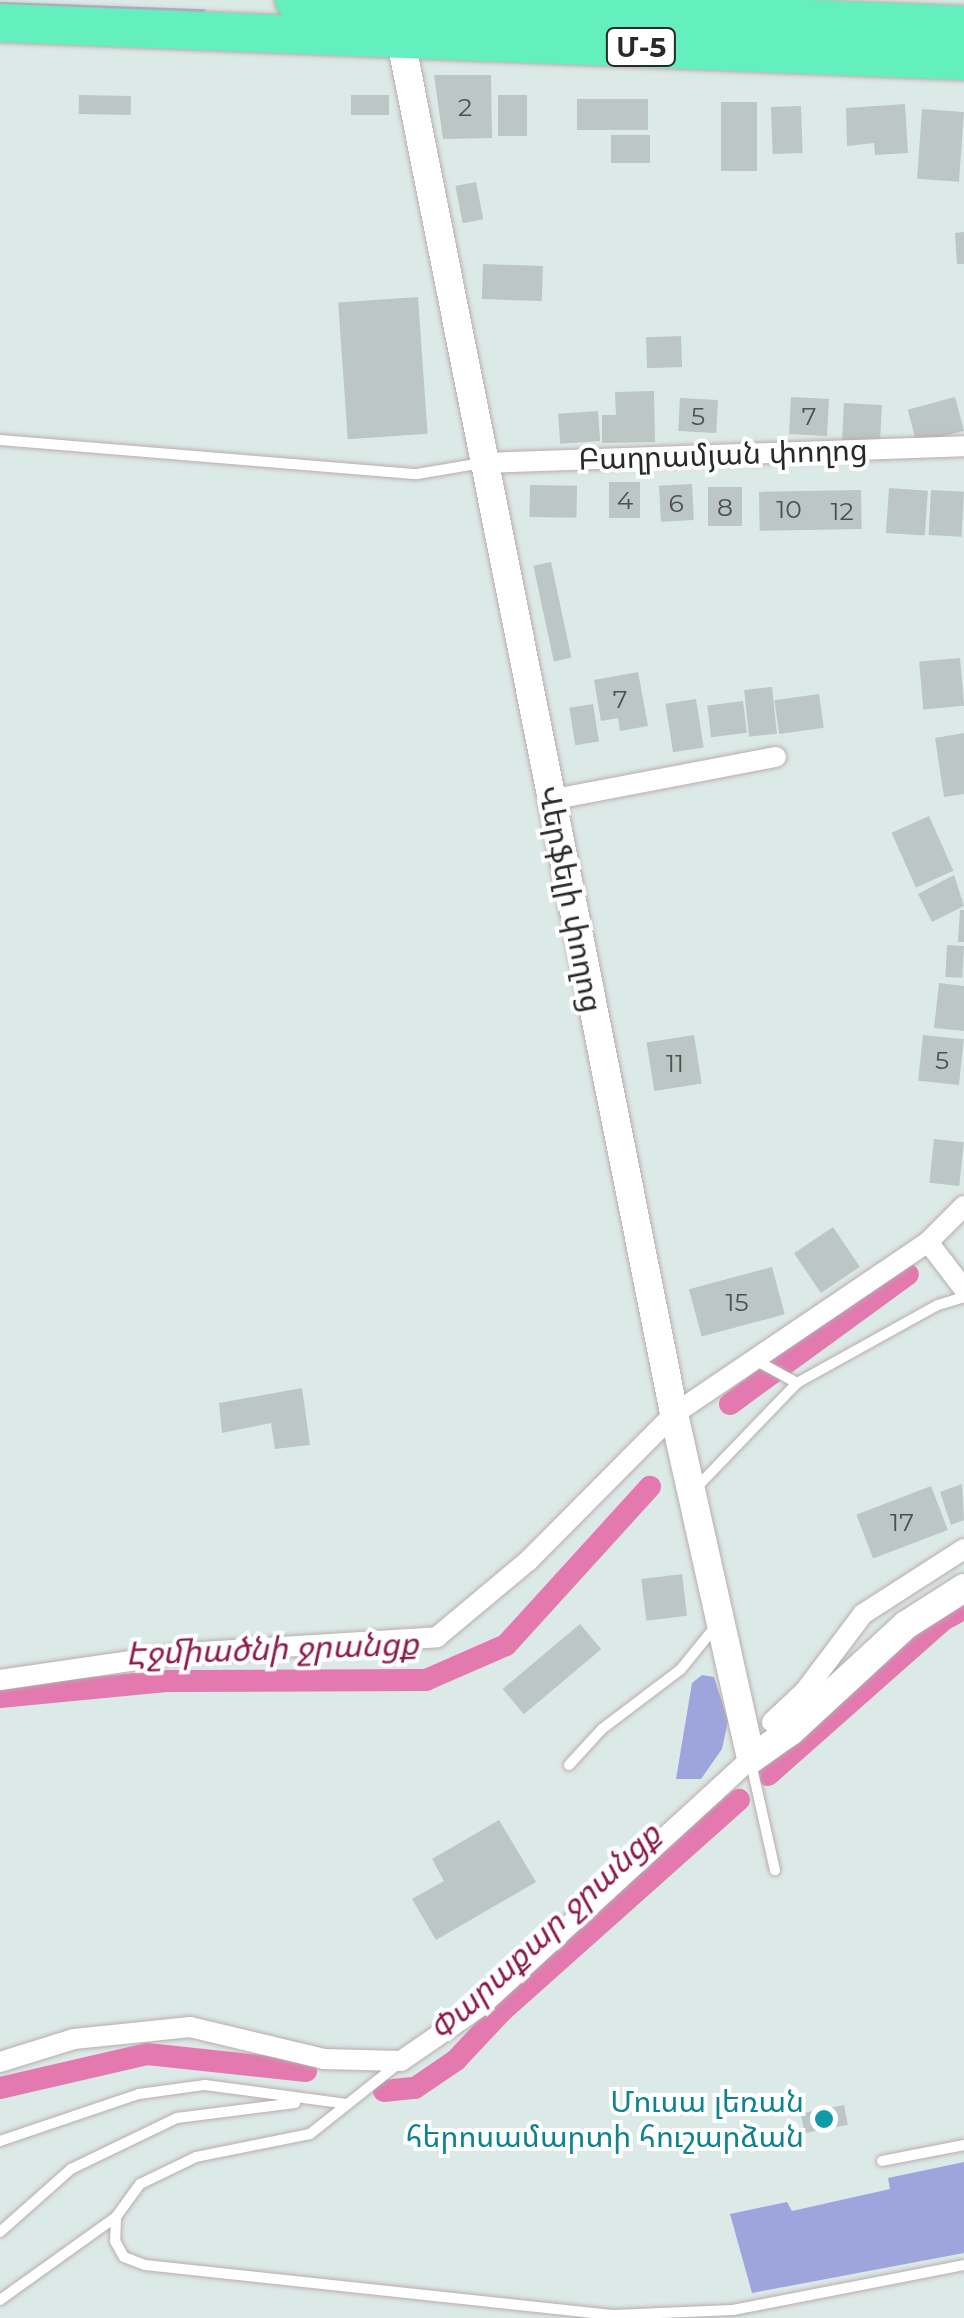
<!DOCTYPE html>
<html>
<head>
<meta charset="utf-8">
<style>
	body { margin:0 }
	#map { position:relative; width:964px; height:2318px; overflow:hidden; background:#dceae7; font-family:Montserrat,"Noto Sans Armenian",sans-serif }
	div>[style] { position:absolute }
	.green>* { inset:0; background:#9ea5dc; transform-origin:0 0 }
	.canal>* { height:22px; margin:-11px; padding:0 11px; transform-origin:11px; border-radius:11px; background:#e379af }
	.building>* { inset:0; background:#bcc6c4; transform-origin:0 0 }
	.roads { filter:drop-shadow(0 0 2px #b9adad) drop-shadow(0 0 2px #b9adad) }
	.lane>* { height:10px; margin:-5px; padding:0 5px; transform-origin:5px; border-radius:5px; background:#fff }
	.street>* { height:20px; margin:-10px; padding:0 10px; transform-origin:10px; border-radius:10px; background:#fff }
	.secondary>* { height:28px; margin:-14px; padding:0 14px; transform-origin:14px; border-radius:14px; background:#fff }
	.highway>* { height:38px; margin:-19px; padding:0 19px; transform-origin:19px; border-radius:19px; background:#63efbe }
	.dots>* { width:28px; height:28px; translate:-50% -50%; box-sizing:border-box; border:5px solid #fff; border-radius:50% }
	span { translate:-50% -50%; white-space:nowrap; text-align:center; line-height:1.15; -webkit-text-stroke:8px #fff; paint-order:stroke }
	.number-label { font-size:25px; color:#4e5050 }
	.number-label span { -webkit-text-stroke-width:0 }
	.shield-label span { padding:2px 8px; background:#fff; border:2px solid; border-radius:8px; -webkit-text-stroke-width:0 }
	.shield-label { font-size:28px; color:#292929; font-weight:700 }
	.street-label { font-size:30px; color:#292929 }
	.culture-label { font-size:30px; color:#0d838f }
	.right { translate:-100% -50%; text-align:right }
	.water-label { font-size:32px; color:#8d1a4c; font-style:italic }
</style>
</head>
<body>
<div id="map">
	<div class="green">
		<i style="left:0;top:2px;width:205px;height:11px;rotate:2deg"></i>
		<i style="clip-path:polygon(702px 1675px,714px 1677px,728px 1721px,722px 1749px,701px 1779px,676px 1779px,692px 1683px)"></i>
		<i style="clip-path:polygon(964px 2162px,964px 2253px,752px 2293px,730px 2214px,787px 2202px,792px 2211px,890px 2189px,888px 2178px)"></i>
	</div>
	<div class="canal">
		<i style="left:730px;top:1404px;width:220px;rotate:-36.1deg"></i>
		<i style="left:0;top:1697px;width:167px;rotate:-5.5deg"></i>
		<i style="left:166px;top:1681px;width:260px;rotate:-0.2deg"></i>
		<i style="left:426px;top:1680px;width:87px;rotate:-23.6deg"></i>
		<i style="left:506px;top:1645px;width:214px;rotate:-47.7deg"></i>
		<i style="left:768px;top:1775px;width:234px;rotate:-41.5deg"></i>
		<i style="left:943px;top:1620px;width:24px;rotate:-28deg"></i>
		<i style="left:0;top:2088px;width:151px;rotate:-13deg"></i>
		<i style="left:147px;top:2054px;width:160px;rotate:6.1deg"></i>
		<i style="left:384px;top:2091px;width:31px;rotate:-6deg"></i>
		<i style="left:415px;top:2088px;width:50px;rotate:-34.3deg"></i>
		<i style="left:456px;top:2060px;width:69px;rotate:-46.8deg"></i>
		<i style="left:503px;top:2010px;width:316px;rotate:-41.7deg"></i>
	</div>
	<div class="building">
		<i style="clip-path:polygon(434px 75px,491px 75px,492px 138px,443px 139px)"></i>
		<i style="left:79px;top:95px;width:52px;height:19px;rotate:1deg"></i>
		<i style="left:351px;top:95px;width:38px;height:20px"></i>
		<i style="left:498px;top:95px;width:29px;height:41px"></i>
		<i style="left:577px;top:99px;width:71px;height:31px"></i>
		<i style="left:721px;top:102px;width:36px;height:69px"></i>
		<i style="clip-path:polygon(905px 104px,908px 153px,875px 155px,874px 143px,847px 146px,846px 108px)"></i>
		<i style="left:801px;top:106px;width:47px;height:30px;rotate:88deg"></i>
		<i style="left:922px;top:109px;width:42px;height:70px;rotate:4deg"></i>
		<i style="left:611px;top:135px;width:39px;height:28px"></i>
		<i style="left:476px;top:182px;width:38px;height:21px;rotate:79deg"></i>
		<i style="clip-path:polygon(964px 232px,964px 264px,957px 264px,955px 233px)"></i>
		<i style="left:483px;top:264px;width:60px;height:35px;rotate:2deg"></i>
		<i style="left:418px;top:297px;width:137px;height:80px;rotate:86deg"></i>
		<i style="left:681px;top:336px;width:31px;height:35px;rotate:88deg"></i>
		<i style="clip-path:polygon(654px 391px,655px 442px,602px 443px,602px 415px,616px 415px,615px 392px)"></i>
		<i style="left:791px;top:397px;width:38px;height:37px;rotate:3deg"></i>
		<i style="left:955px;top:397px;width:35px;height:49px;rotate:75deg"></i>
		<i style="left:680px;top:398px;width:38px;height:33px;rotate:3deg"></i>
		<i style="left:844px;top:403px;width:38px;height:38px;rotate:3deg"></i>
		<i style="left:598px;top:411px;width:30px;height:40px;rotate:86deg"></i>
		<i style="left:609px;top:482px;width:31px;height:36px"></i>
		<i style="left:692px;top:484px;width:36px;height:33px;rotate:87deg"></i>
		<i style="left:530px;top:485px;width:47px;height:32px;rotate:1deg"></i>
		<i style="left:708px;top:487px;width:34px;height:39px"></i>
		<i style="left:889px;top:488px;width:39px;height:45px;rotate:4deg"></i>
		<i style="left:861px;top:490px;width:39px;height:102px;rotate:89deg"></i>
		<i style="left:931px;top:490px;width:33px;height:45px;rotate:3deg"></i>
		<i style="left:551px;top:562px;width:98px;height:18px;rotate:78deg"></i>
		<i style="left:960px;top:658px;width:48px;height:41px;rotate:85deg"></i>
		<i style="clip-path:polygon(638px 672px,648px 726px,620px 731px,618px 718px,601px 721px,594px 680px)"></i>
		<i style="left:772px;top:687px;width:47px;height:28px;rotate:84deg"></i>
		<i style="left:819px;top:694px;width:34px;height:45px;rotate:82deg"></i>
		<i style="left:696px;top:699px;width:49px;height:31px;rotate:81deg"></i>
		<i style="left:743px;top:701px;width:32px;height:36px;rotate:83deg"></i>
		<i style="left:593px;top:704px;width:38px;height:24px;rotate:81deg"></i>
		<i style="clip-path:polygon(964px 733px,964px 794px,944px 797px,935px 738px)"></i>
		<i style="left:929px;top:816px;width:60px;height:41px;rotate:66deg"></i>
		<i style="clip-path:polygon(954px 875px,964px 906px,932px 922px,918px 894px)"></i>
		<i style="clip-path:polygon(960px 910px,964px 910px,964px 942px,958px 942px)"></i>
		<i style="left:947px;top:945px;width:17px;height:32px;rotate:3deg"></i>
		<i style="clip-path:polygon(939px 983px,964px 986px,964px 1031px,934px 1028px)"></i>
		<i style="left:694px;top:1035px;width:49px;height:48px;rotate:81deg"></i>
		<i style="left:923px;top:1035px;width:41px;height:46px;rotate:6deg"></i>
		<i style="left:934px;top:1139px;width:30px;height:44px;rotate:6deg"></i>
		<i style="left:833px;top:1227px;width:48px;height:47px;rotate:56deg"></i>
		<i style="left:772px;top:1267px;width:49px;height:86px;rotate:75deg"></i>
		<i style="clip-path:polygon(302px 1388px,310px 1445px,275px 1449px,271px 1423px,222px 1433px,219px 1403px)"></i>
		<i style="clip-path:polygon(962px 1484px,964px 1520px,951px 1525px,940px 1492px)"></i>
		<i style="left:931px;top:1486px;width:47px;height:80px;rotate:69deg"></i>
		<i style="left:682px;top:1574px;width:42px;height:41px;rotate:83deg"></i>
		<i style="left:580px;top:1624px;width:33px;height:101px;rotate:50deg"></i>
		<i style="clip-path:polygon(499px 1820px,536px 1882px,436px 1940px,412px 1899px,444px 1881px,432px 1859px)"></i>
		<i style="left:844px;top:2105px;width:20px;height:44px;rotate:79deg"></i>
	</div>
	<div class="roads">
		<div class="lane">
			<i style="left:0;top:440px;width:418px;rotate:4.7deg"></i>
			<i style="left:417px;top:474px;width:66px;rotate:-9.6deg"></i>
			<i style="left:757px;top:1361px;width:46px;rotate:28.8deg"></i>
			<i style="left:696px;top:1488px;width:146px;rotate:-46.1deg"></i>
			<i style="left:797px;top:1383px;width:161px;rotate:-29deg"></i>
			<i style="left:938px;top:1305px;width:27px;rotate:-17deg"></i>
			<i style="left:751px;top:1763px;width:110px;rotate:77.4deg"></i>
			<i style="left:569px;top:1765px;width:49px;rotate:-47.5deg"></i>
			<i style="left:602px;top:1729px;width:99px;rotate:-37.2deg"></i>
			<i style="left:681px;top:1669px;width:54px;rotate:-51deg"></i>
			<i style="left:398px;top:2064px;width:112px;rotate:141.5deg"></i>
			<i style="left:310px;top:2134px;width:116px;rotate:168.6deg"></i>
			<i style="left:196px;top:2157px;width:62px;rotate:154.3deg"></i>
			<i style="left:140px;top:2184px;width:41px;rotate:126deg"></i>
			<i style="left:116px;top:2217px;width:24px;rotate:92deg"></i>
			<i style="left:115px;top:2241px;width:18px;rotate:61deg"></i>
			<i style="left:124px;top:2257px;width:22px;rotate:21deg"></i>
			<i style="left:145px;top:2265px;width:472px;rotate:6.1deg"></i>
			<i style="left:614px;top:2315px;width:119px;rotate:-2.4deg"></i>
			<i style="left:733px;top:2310px;width:235px;rotate:-11deg"></i>
			<i style="left:0;top:2141px;width:147px;rotate:-18.7deg"></i>
			<i style="left:139px;top:2094px;width:67px;rotate:-7.8deg"></i>
			<i style="left:205px;top:2085px;width:143px;rotate:7.6deg"></i>
			<i style="left:882px;top:2161px;width:84px;rotate:-11deg"></i>
			<i style="left:0;top:2232px;width:95px;rotate:-41.6deg"></i>
			<i style="left:71px;top:2169px;width:118px;rotate:-25.7deg"></i>
			<i style="left:177px;top:2118px;width:119px;rotate:-7.2deg"></i>
			<i style="left:0;top:2300px;width:143px;rotate:-35.6deg"></i>
		</div>
		<div class="street">
			<i style="left:482px;top:463px;width:482px;rotate:-2deg"></i>
			<i style="left:550px;top:800px;width:230px;rotate:-10.8deg"></i>
			<i style="left:928px;top:1242px;width:59px;rotate:52.5deg"></i>
			<i style="left:0;top:1680px;width:188px;rotate:-8.3deg"></i>
			<i style="left:186px;top:1653px;width:252px;rotate:-3.6deg"></i>
			<i style="left:437px;top:1637px;width:119px;rotate:-39.9deg"></i>
			<i style="left:528px;top:1561px;width:207px;rotate:-45.2deg"></i>
			<i style="left:674px;top:1414px;width:307px;rotate:-34.1deg"></i>
			<i style="left:928px;top:1242px;width:51px;rotate:-45deg"></i>
			<i style="left:772px;top:1722px;width:45px;rotate:-43.2deg"></i>
			<i style="left:805px;top:1691px;width:96px;rotate:-53deg"></i>
			<i style="left:863px;top:1614px;width:120px;rotate:-32.8deg"></i>
			<i style="left:0;top:2062px;width:77px;rotate:-17.3deg"></i>
			<i style="left:74px;top:2039px;width:117px;rotate:-5.9deg"></i>
			<i style="left:190px;top:2027px;width:138px;rotate:13.4deg"></i>
			<i style="left:324px;top:2059px;width:77px;rotate:1.5deg"></i>
			<i style="left:401px;top:2061px;width:97px;rotate:-34.5deg"></i>
			<i style="left:481px;top:2006px;width:366px;rotate:-42.5deg"></i>
		</div>
		<div class="secondary">
			<i style="left:400px;top:36px;width:1405px;rotate:78.75deg"></i>
			<i style="left:674px;top:1414px;width:353px;rotate:77.4deg"></i>
			<i style="left:751px;top:1759px;width:49px;rotate:-35deg"></i>
			<i style="left:791px;top:1731px;width:156px;rotate:-42.7deg"></i>
			<i style="left:906px;top:1625px;width:69px;rotate:-32.5deg"></i>
		</div>
		<div class="highway">
			<i style="left:294px;top:0;width:670px;rotate:2.14deg"></i>
			<i style="left:0;top:23px;width:965px;rotate:2.26deg"></i>
		</div>
	</div>
	<div class="dots">
		<i style="left:824px;top:2119px;background:#0f9aa8"></i>
	</div>
	<div class="number-label">
		<span style="left:465px;top:107px">2</span>
		<span style="left:698px;top:416px">5</span>
		<span style="left:809px;top:416px">7</span>
		<span style="left:625px;top:500px">4</span>
		<span style="left:676px;top:503px">6</span>
		<span style="left:725px;top:507px">8</span>
		<span style="left:789px;top:509px">10</span>
		<span style="left:842px;top:511px">12</span>
		<span style="left:620px;top:699px">7</span>
		<span style="left:942px;top:1060px">5</span>
		<span style="left:675px;top:1063px">11</span>
		<span style="left:737px;top:1302px">15</span>
		<span style="left:902px;top:1522px">17</span>
	</div>
	<div class="shield-label">
		<span style="left:641px;top:47px">Մ-5</span>
	</div>
	<div class="street-label">
		<span style="left:723px;top:455px;rotate:-2deg">Բաղրամյան փողոց</span>
		<span style="left:570px;top:899px;rotate:79deg">Վերֆելի փողոց</span>
	</div>
	<div class="culture-label">
		<span class="right" style="left:804px;top:2119px">Մուսա լեռան<br>հերոսամարտի հուշարձան</span>
	</div>
	<div class="water-label">
		<span style="left:272px;top:1649px;rotate:-2deg">Էջմիածնի ջրանցք</span>
		<span style="left:545px;top:1932px;rotate:-43deg">Փարաքար ջրանցք</span>
	</div>
</div>
</body>
</html>
